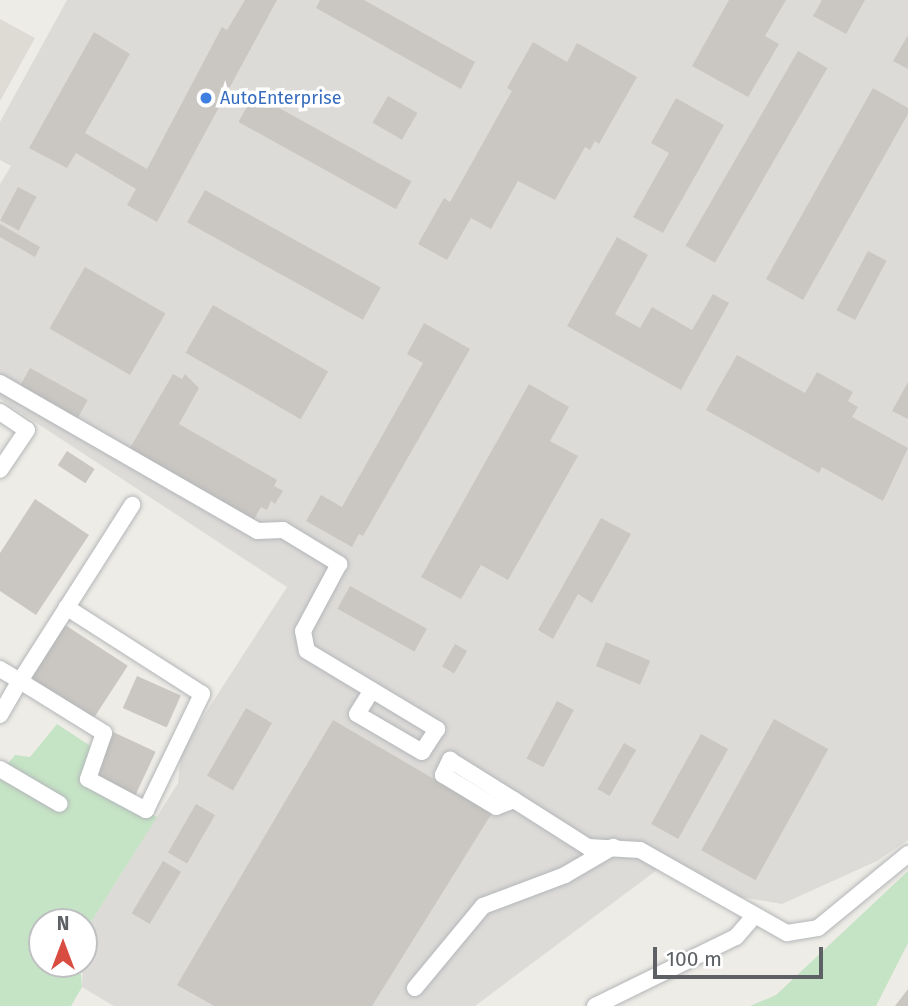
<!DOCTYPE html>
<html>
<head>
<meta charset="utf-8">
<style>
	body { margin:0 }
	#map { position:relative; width:908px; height:1006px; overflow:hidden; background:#eeece6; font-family:"Fira Sans",sans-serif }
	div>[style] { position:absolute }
	.industrial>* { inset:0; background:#dddbd8 }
	.education>* { inset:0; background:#dedbd4 }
	.green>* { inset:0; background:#c5e3c5 }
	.building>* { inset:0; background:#cac7c2; transform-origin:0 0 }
	.roads { filter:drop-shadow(0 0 2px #b3b6b9) drop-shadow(0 0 2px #b3b6b9) }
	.minor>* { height:16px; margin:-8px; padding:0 8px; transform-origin:8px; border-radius:8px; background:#fff }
	.dots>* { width:19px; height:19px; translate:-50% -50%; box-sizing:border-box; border:4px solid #fff; border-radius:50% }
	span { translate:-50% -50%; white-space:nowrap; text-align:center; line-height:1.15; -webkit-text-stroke:7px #fff; paint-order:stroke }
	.shop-label { font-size:18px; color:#366cbe }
	.left { translate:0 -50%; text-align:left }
	.north { position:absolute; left:28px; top:908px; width:70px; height:70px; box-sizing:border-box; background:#fff; border:2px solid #bec0c1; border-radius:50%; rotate:0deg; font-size:19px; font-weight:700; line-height:28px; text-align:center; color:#5d6165 }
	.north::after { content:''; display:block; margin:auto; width:24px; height:32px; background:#d84c41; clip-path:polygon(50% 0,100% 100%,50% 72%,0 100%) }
	.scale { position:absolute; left:653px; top:947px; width:170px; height:32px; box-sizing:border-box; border:4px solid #5d6165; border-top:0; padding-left:9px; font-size:21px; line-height:24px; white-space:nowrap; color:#5d6165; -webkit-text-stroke:5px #fff; paint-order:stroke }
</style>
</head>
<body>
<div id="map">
	<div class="industrial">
		<i style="clip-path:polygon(67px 0,908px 0,908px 840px,877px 861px,782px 904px,741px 897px,657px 870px,475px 1006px,114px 1006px,82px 987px,84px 933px,178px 783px,181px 751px,287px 587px,0 399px,0 184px,11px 166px,0 160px,0 122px)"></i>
	</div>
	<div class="education">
		<i style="clip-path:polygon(0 19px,35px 38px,0 101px)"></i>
	</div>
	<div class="green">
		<i style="clip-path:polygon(57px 724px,95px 749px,84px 778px,157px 817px,84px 933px,84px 922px,42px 922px,42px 964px,80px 964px,82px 987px,71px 1006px,0 1006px,0 773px,15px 755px,30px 757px)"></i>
		<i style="clip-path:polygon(908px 871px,908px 943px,876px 1006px,750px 1006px,776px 995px)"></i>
	</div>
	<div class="building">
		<i style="clip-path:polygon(245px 0,277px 0,157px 222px,127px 205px,136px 189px,76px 153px,67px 168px,29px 148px,94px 32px,130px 54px,85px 133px,147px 169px,222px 27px,227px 30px)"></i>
		<i style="clip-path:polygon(320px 0,364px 0,475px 62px,461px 89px,316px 8px)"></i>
		<i style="clip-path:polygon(729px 0,786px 0,765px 36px,779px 44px,748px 97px,692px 66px)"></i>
		<i style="clip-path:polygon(822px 0,865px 0,846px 34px,813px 16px)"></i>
		<i style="clip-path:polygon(908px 35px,908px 69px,893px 61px)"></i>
		<i style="clip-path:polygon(533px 42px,567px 62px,577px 43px,637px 77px,599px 144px,595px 141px,590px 150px,585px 147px,555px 200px,518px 181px,491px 229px,471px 218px,447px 260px,418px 244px,444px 198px,450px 202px,512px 91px,507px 88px)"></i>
		<i style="left:798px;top:51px;width:34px;height:225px;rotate:30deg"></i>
		<i style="clip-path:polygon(873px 88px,908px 108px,908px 114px,803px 300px,766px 279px)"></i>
		<i style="left:254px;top:94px;width:180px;height:32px;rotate:29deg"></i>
		<i style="left:388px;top:96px;width:34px;height:31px;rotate:30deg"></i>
		<i style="clip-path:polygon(676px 98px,724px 125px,663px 233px,633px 217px,669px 153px,651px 143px)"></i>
		<i style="left:18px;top:187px;width:21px;height:38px;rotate:28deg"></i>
		<i style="left:205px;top:190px;width:201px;height:37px;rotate:29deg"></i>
		<i style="clip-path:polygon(0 224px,40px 247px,35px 257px,0 237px)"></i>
		<i style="clip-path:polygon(617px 237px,648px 255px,615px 314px,640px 328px,652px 307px,692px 330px,713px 294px,729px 303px,681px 390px,567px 326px)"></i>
		<i style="left:868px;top:251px;width:21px;height:67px;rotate:28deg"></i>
		<i style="left:85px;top:267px;width:93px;height:71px;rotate:30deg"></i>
		<i style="left:213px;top:305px;width:133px;height:55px;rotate:30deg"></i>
		<i style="clip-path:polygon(424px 323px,470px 349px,363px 536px,359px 534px,352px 547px,306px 521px,321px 495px,342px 507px,423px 363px,407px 354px)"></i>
		<i style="clip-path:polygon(737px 355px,805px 393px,817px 372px,853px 392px,848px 401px,858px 407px,852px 417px,908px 448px,883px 501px,822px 467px,819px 473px,706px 410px)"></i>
		<i style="left:30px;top:368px;width:66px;height:22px;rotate:29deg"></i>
		<i style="clip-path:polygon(173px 374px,182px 379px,185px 374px,199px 388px,179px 424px,277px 480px,274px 486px,283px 491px,275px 504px,271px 501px,267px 510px,261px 507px,254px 519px,130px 448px)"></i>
		<i style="clip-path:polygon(908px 382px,908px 419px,892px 411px)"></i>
		<i style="clip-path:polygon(529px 384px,569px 407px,550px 441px,578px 456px,508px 580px,481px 565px,461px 599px,421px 577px)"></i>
		<i style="left:67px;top:451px;width:33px;height:17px;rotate:33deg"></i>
		<i style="clip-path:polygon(35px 499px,89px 535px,36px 615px,0 591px,0 553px)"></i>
		<i style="clip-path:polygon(601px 518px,631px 534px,592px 603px,578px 594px,553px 639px,538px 630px)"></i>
		<i style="left:350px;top:586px;width:88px;height:26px;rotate:29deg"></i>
		<i style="left:59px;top:621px;width:82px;height:65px;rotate:33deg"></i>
		<i style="left:606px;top:642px;width:48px;height:26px;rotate:23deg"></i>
		<i style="left:455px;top:644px;width:14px;height:26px;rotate:30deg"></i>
		<i style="left:137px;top:676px;width:48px;height:35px;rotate:24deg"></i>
		<i style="left:557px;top:701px;width:19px;height:65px;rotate:28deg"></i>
		<i style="left:246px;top:708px;width:30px;height:78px;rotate:30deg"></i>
		<i style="left:774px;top:719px;width:62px;height:150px;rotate:29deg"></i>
		<i style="clip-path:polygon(333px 720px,492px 813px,372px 1006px,214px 1006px,177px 985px)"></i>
		<i style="left:113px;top:732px;width:47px;height:50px;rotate:25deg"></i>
		<i style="left:701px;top:734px;width:31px;height:103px;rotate:29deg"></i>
		<i style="left:624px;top:743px;width:14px;height:53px;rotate:30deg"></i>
		<i style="left:196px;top:804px;width:22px;height:56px;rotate:30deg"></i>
		<i style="left:163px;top:861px;width:21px;height:61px;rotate:31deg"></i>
		<i style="clip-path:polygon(908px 989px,908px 1006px,895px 1006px)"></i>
	</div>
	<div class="roads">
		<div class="minor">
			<i style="left:0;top:383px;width:297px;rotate:29.9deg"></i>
			<i style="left:257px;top:531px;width:26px;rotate:-2deg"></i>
			<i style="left:283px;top:530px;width:66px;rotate:31.3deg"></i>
			<i style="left:339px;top:564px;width:76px;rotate:118.2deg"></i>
			<i style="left:303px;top:631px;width:20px;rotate:79deg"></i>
			<i style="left:307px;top:651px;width:152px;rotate:31deg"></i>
			<i style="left:437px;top:729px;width:27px;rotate:123deg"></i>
			<i style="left:422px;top:752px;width:75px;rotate:-149.7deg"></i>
			<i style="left:357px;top:714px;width:28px;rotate:-58deg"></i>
			<i style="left:0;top:412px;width:32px;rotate:34deg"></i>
			<i style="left:27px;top:430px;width:48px;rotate:124deg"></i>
			<i style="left:0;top:669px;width:23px;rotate:31deg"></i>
			<i style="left:20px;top:681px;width:209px;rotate:-57.5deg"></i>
			<i style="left:0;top:715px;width:39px;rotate:-60deg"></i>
			<i style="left:20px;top:681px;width:99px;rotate:31.8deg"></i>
			<i style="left:104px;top:733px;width:49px;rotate:109.2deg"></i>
			<i style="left:88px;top:779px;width:66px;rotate:28.1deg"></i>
			<i style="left:146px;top:810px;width:129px;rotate:-64.2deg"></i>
			<i style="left:202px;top:694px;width:161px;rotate:-147.4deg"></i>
			<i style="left:0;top:769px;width:69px;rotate:30.3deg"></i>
			<i style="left:514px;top:800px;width:19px;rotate:159deg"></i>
			<i style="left:496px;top:807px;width:62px;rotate:-148.9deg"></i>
			<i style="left:443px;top:775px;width:17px;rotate:-65deg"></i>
			<i style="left:450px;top:760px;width:75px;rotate:32deg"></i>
			<i style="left:514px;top:800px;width:88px;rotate:32.4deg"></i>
			<i style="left:588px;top:847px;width:52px;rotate:3.3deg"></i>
			<i style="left:640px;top:850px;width:169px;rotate:29.5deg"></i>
			<i style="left:787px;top:933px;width:31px;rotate:-9deg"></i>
			<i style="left:818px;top:928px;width:117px;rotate:-39.4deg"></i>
			<i style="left:415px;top:988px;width:107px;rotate:-50.3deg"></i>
			<i style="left:483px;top:906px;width:88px;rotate:-20.7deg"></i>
			<i style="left:565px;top:875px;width:56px;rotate:-30.3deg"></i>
			<i style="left:595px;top:1006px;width:157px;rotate:-26.1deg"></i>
			<i style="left:736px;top:937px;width:28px;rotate:-49deg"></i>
		</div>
	</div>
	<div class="dots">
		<i style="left:206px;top:98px;background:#3f7fe0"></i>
	</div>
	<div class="shop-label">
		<span class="left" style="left:220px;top:98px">AutoEnterprise</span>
	</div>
	<div class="north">N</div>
	<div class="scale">100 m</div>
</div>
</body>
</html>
